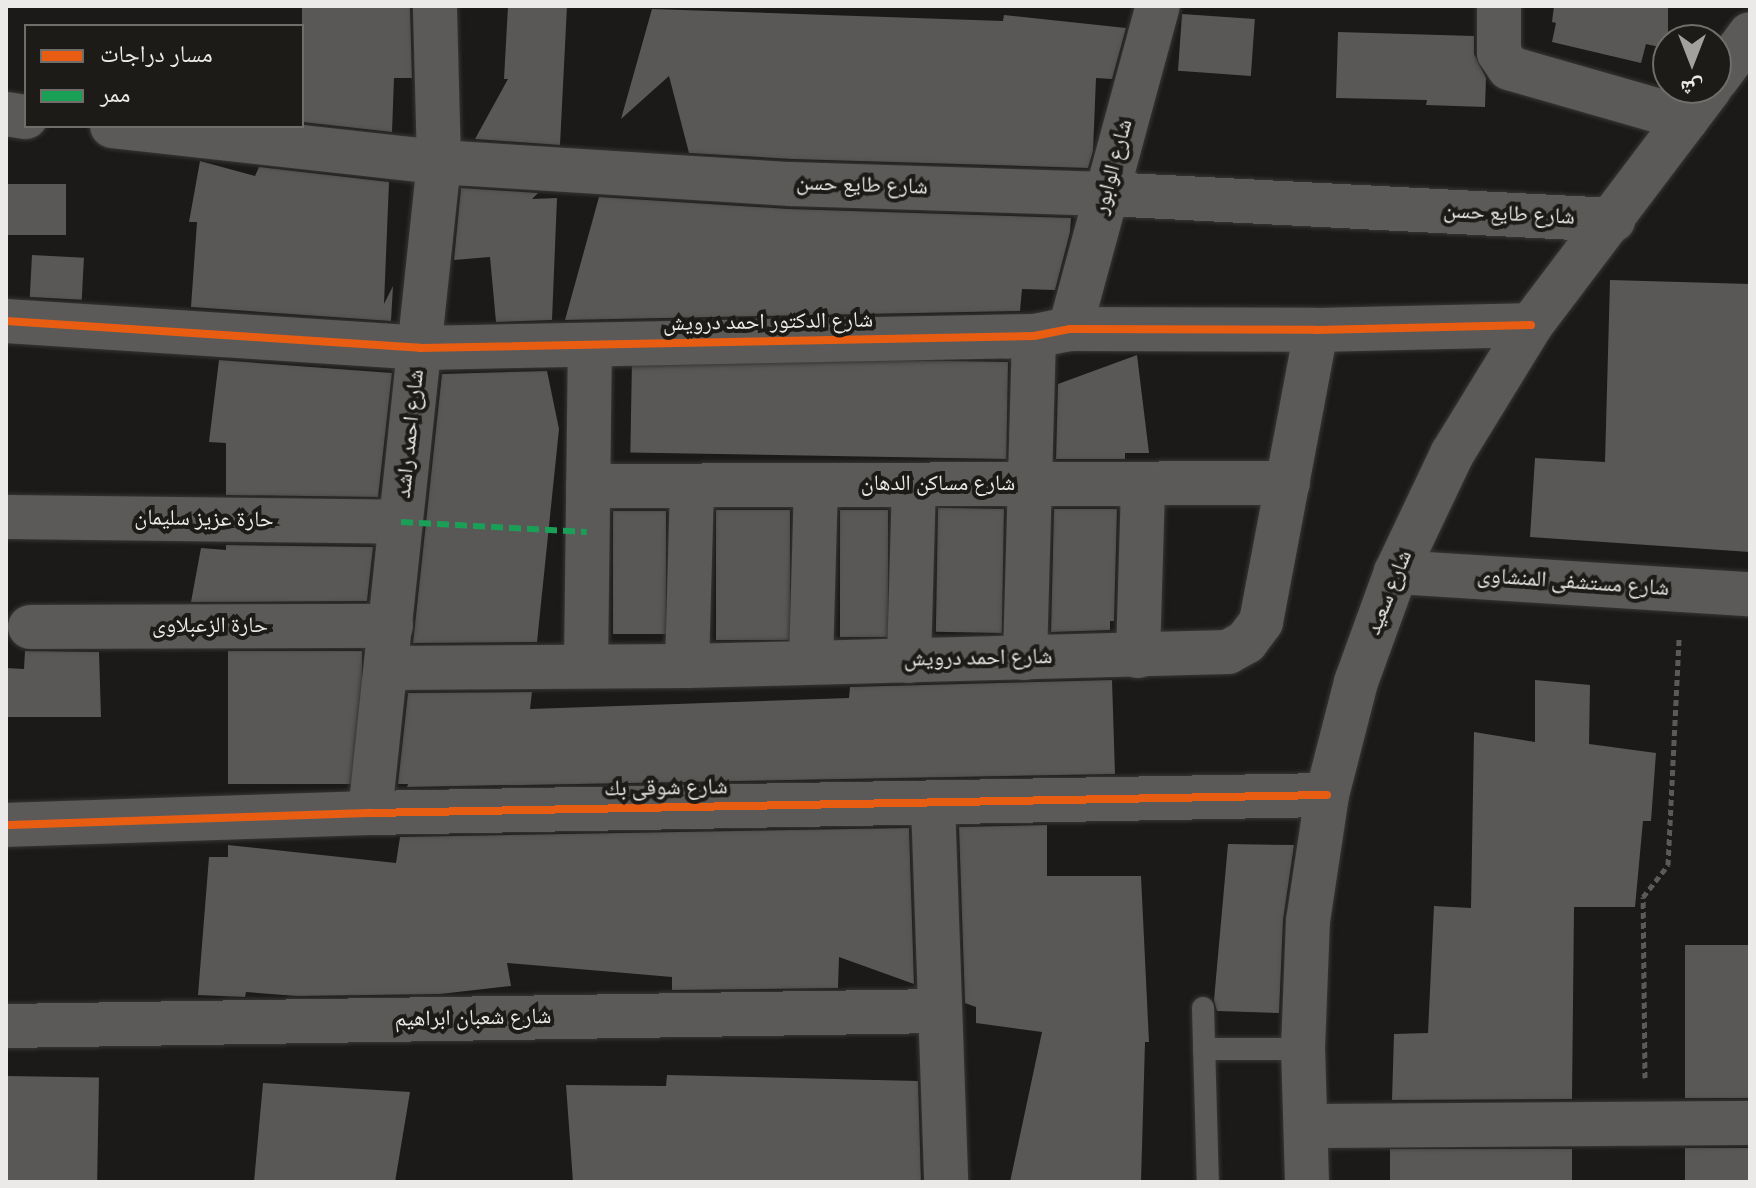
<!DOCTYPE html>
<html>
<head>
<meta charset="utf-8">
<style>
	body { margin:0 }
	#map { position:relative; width:1756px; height:1188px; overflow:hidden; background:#1b1a18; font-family:Overpass,"Noto Naskh Arabic",sans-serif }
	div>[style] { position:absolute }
	.building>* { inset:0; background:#595856; transform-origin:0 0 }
	.path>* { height:5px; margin-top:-2.5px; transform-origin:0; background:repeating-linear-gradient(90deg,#5b5a59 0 6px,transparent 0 10px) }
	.roads { filter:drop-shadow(0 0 2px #373635) drop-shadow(0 0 2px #373635) }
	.service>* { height:22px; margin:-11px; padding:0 11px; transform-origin:11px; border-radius:11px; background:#5b5a59 }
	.minor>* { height:44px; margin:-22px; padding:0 22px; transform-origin:22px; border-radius:22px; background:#5b5a59 }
	.tertiary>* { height:44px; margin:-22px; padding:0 22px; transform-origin:22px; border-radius:22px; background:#5b5a59 }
	.quiet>* { height:6px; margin-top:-3px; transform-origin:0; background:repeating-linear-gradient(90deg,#1a9f57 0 12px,transparent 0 18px) }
	.cycleway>* { height:8px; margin:-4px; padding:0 4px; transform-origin:4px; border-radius:4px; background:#e95d12 }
	span { translate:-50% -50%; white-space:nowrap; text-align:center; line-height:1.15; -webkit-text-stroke:8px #1c1b17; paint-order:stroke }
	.street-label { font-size:22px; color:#ebeae8 }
	.frame { position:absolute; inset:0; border:8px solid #ebeae8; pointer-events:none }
	.legend { position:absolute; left:24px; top:24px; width:280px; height:104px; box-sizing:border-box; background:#1c1b17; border:2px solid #6f6e6b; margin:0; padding:10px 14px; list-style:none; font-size:24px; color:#ebeae8 }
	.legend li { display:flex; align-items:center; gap:16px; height:40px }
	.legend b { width:40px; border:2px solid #6f6e6b }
	.north { position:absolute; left:1652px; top:24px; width:80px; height:80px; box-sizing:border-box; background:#1c1b17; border:2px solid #6f6e6b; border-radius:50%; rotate:180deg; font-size:22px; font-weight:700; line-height:32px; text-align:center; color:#ebeae8 }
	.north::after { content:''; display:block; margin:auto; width:28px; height:36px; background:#a2a19f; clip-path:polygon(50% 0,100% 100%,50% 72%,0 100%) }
</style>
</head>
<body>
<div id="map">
	<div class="building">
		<i style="clip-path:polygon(302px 6px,410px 6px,412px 78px,394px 78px,392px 132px,302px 122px)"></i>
		<i style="clip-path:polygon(508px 6px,567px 6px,560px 145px,475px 139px,508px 79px,504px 79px)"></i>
		<i style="clip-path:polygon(1554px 6px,1668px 6px,1668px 49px,1646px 44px,1641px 63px,1552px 42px,1556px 23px,1552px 22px)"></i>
		<i style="clip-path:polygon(652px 9px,1003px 21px,1004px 15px,1126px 28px,1112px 79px,1096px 78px,1093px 151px,1088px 168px,792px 159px,689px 153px,669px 76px,621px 119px)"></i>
		<i style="left:1182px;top:14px;width:73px;height:57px;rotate:4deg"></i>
		<i style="clip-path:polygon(1338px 32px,1474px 36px,1474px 54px,1486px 78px,1485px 107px,1426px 105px,1427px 100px,1336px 98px)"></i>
		<i style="clip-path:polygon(200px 161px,255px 176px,259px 167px,389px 182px,384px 304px,393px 286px,391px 321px,191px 307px,197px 222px,189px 222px)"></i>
		<i style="left:6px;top:184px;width:60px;height:51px"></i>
		<i style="clip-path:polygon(461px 188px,538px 193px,532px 199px,557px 198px,552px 320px,496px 322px,490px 257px,454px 260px)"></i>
		<i style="clip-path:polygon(599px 197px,789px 209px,1071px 218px,1070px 232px,1055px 290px,1022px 289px,1020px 311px,565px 320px)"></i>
		<i style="left:32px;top:255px;width:52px;height:42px;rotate:3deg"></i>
		<i style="clip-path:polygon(1610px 280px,1750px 284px,1750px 552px,1530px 537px,1535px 458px,1605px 462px)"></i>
		<i style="clip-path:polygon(1137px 355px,1149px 453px,1125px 453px,1125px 459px,1056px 459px,1058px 384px)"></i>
		<i style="clip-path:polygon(219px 360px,392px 373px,378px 497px,226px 495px,226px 443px,209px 442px)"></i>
		<i style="left:1008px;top:362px;width:97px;height:376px;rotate:91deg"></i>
		<i style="clip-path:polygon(547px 371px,559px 429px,537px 642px,413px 643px,442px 374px)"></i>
		<i style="left:1004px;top:509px;width:124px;height:66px;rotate:91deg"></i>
		<i style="clip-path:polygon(1054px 509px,1117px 509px,1114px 621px,1110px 621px,1110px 630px,1051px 632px)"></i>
		<i style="left:716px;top:510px;width:74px;height:130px"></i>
		<i style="left:840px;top:510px;width:48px;height:127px"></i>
		<i style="left:613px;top:511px;width:53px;height:123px"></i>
		<i style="clip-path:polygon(226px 545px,373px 547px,367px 601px,191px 602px,201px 548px,226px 550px)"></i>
		<i style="clip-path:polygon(25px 651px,99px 652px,101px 717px,6px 717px,6px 668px,24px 669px)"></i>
		<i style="left:228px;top:651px;width:134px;height:133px"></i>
		<i style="clip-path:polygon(1112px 680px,1115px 774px,407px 787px,408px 784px,398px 784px,408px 693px,532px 692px,530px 709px,849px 698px,850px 687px)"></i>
		<i style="clip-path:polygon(1535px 680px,1590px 685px,1589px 744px,1656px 753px,1651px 821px,1643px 821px,1635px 907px,1574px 907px,1572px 1099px,1392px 1100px,1394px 1034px,1428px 1033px,1434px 906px,1471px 908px,1474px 732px,1535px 742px)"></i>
		<i style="clip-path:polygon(1047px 825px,1047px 876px,1141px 876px,1149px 1042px,1145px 1042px,1141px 1182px,1010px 1182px,1042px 1032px,976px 1023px,976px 1007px,965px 1003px,959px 827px)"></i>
		<i style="clip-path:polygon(909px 828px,914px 984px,839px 957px,838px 988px,672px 990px,672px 977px,507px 963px,511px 986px,440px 994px,297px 996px,246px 992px,245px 997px,198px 995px,209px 857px,228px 857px,228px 845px,396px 863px,400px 837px)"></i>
		<i style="clip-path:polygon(1228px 844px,1294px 845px,1283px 920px,1279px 1013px,1217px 1011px,1214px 1000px)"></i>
		<i style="left:1685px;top:945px;width:65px;height:153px"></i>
		<i style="clip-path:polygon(667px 1075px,918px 1081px,921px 1182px,573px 1182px,566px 1085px,666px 1086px)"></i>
		<i style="left:6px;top:1076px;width:93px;height:106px;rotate:1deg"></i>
		<i style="clip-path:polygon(263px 1083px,410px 1092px,395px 1182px,254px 1182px)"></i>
		<i style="left:1685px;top:1148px;width:65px;height:34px"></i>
		<i style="left:1572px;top:1149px;width:33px;height:182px;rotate:90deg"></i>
	</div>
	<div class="path">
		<i style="left:1645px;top:1078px;width:181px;rotate:-90.6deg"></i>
		<i style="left:1643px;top:897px;width:41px;rotate:-52deg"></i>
		<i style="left:1668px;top:865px;width:227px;rotate:-87.2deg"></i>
	</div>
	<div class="roads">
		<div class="service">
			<i style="left:1203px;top:1008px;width:174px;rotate:88.4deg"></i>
			<i style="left:1204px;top:1049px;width:99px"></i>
		</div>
		<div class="minor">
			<i style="left:1499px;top:6px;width:47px;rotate:90deg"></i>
			<i style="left:1499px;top:53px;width:18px;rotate:56deg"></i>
			<i style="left:1509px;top:68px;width:185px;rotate:16deg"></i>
			<i style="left:6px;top:114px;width:20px;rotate:9deg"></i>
			<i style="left:112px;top:126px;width:329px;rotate:6.3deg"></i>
			<i style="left:439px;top:162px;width:353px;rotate:3.6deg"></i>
			<i style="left:791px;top:184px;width:316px;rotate:1.8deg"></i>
			<i style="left:1107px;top:194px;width:507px;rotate:2.94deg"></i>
			<i style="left:6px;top:321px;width:415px;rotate:3.7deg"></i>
			<i style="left:420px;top:348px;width:614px;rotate:-1.12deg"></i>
			<i style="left:1034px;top:336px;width:37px;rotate:-11deg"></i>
			<i style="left:1070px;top:329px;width:246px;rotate:0.2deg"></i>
			<i style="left:1316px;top:330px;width:215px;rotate:-1.3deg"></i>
			<i style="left:1070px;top:329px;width:335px;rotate:-74.8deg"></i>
			<i style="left:588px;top:486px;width:700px;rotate:-0.25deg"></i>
			<i style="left:6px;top:517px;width:395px;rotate:0.7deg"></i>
			<i style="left:1396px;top:572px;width:355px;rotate:3.6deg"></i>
			<i style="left:30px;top:627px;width:361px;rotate:-0.2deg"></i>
			<i style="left:1138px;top:656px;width:171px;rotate:-88.3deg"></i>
			<i style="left:1025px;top:658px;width:322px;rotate:-88.4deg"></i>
			<i style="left:909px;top:661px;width:176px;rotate:-88.4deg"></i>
			<i style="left:811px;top:662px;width:176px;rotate:-88.4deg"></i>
			<i style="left:586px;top:666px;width:321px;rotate:-89.3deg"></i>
			<i style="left:687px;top:666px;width:180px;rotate:-88.4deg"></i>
			<i style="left:386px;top:668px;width:301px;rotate:-0.4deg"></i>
			<i style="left:687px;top:666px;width:541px;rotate:-1.48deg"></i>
			<i style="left:1228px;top:652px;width:21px;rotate:-29deg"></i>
			<i style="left:1246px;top:642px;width:25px;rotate:-53deg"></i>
			<i style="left:1261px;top:622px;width:297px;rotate:-79.3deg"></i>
			<i style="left:933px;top:803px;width:379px;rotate:88deg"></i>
			<i style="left:370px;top:813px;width:655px;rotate:-83.95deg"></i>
			<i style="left:439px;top:162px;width:156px;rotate:-91.5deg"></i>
			<i style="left:6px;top:825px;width:364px;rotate:-1.9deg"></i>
			<i style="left:370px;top:813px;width:957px;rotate:-1.08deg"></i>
			<i style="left:6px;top:1026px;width:934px;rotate:-0.92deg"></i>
			<i style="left:1306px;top:1126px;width:444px;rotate:-0.4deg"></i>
		</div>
		<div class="tertiary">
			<i style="left:1716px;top:80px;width:57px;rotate:-53.5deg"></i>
			<i style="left:1307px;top:1182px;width:133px;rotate:-91.7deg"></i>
			<i style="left:1303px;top:1049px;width:128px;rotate:-87.8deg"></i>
			<i style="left:1308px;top:921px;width:127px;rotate:-81.4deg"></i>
			<i style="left:1327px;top:795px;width:117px;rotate:-75.6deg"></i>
			<i style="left:1356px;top:682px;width:117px;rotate:-70deg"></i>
			<i style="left:1396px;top:572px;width:131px;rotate:-64.6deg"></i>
			<i style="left:1452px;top:454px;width:151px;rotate:-58.5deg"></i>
			<i style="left:1531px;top:325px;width:297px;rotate:-52.9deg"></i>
		</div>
	</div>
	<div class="quiet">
		<i style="left:401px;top:522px;width:186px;rotate:3.1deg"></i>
	</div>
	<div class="cycleway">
		<i style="left:6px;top:321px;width:415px;rotate:3.7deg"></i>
		<i style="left:420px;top:348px;width:614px;rotate:-1.12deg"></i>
		<i style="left:1034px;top:336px;width:37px;rotate:-11deg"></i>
		<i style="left:1070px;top:329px;width:246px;rotate:0.2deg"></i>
		<i style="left:1316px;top:330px;width:215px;rotate:-1.3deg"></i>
		<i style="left:6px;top:825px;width:364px;rotate:-1.9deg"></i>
		<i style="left:370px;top:813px;width:957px;rotate:-1.08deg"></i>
	</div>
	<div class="street-label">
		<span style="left:1114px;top:167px;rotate:-75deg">شارع الوابور</span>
		<span style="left:862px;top:186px;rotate:2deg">شارع طايع حسن</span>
		<span style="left:1509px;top:215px;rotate:3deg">شارع طايع حسن</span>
		<span style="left:768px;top:323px;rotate:-1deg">شارع الدكتور احمد درويش</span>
		<span style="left:411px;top:434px;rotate:-84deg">شارع احمد راشد</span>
		<span style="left:938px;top:485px">شارع مساكن الدهان</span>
		<span style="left:204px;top:520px;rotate:1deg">حارة عزيز سليمان</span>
		<span style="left:1573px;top:583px;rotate:4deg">شارع مستشفى المنشاوى</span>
		<span style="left:1390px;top:593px;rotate:-68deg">شارع سعيد</span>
		<span style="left:210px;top:627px">حارة الزعبلاوى</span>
		<span style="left:978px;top:659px;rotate:-1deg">شارع احمد درويش</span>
		<span style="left:666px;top:789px;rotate:-1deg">شارع شوقى بك</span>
		<span style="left:473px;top:1019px;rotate:-1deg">شارع شعبان ابراهيم</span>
	</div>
	<div class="frame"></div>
	<ul class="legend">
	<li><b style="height:10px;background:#e95d12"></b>مسار دراجات</li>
	<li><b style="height:10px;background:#1a9f57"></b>ممر</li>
	</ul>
	<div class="north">ش</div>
</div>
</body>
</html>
